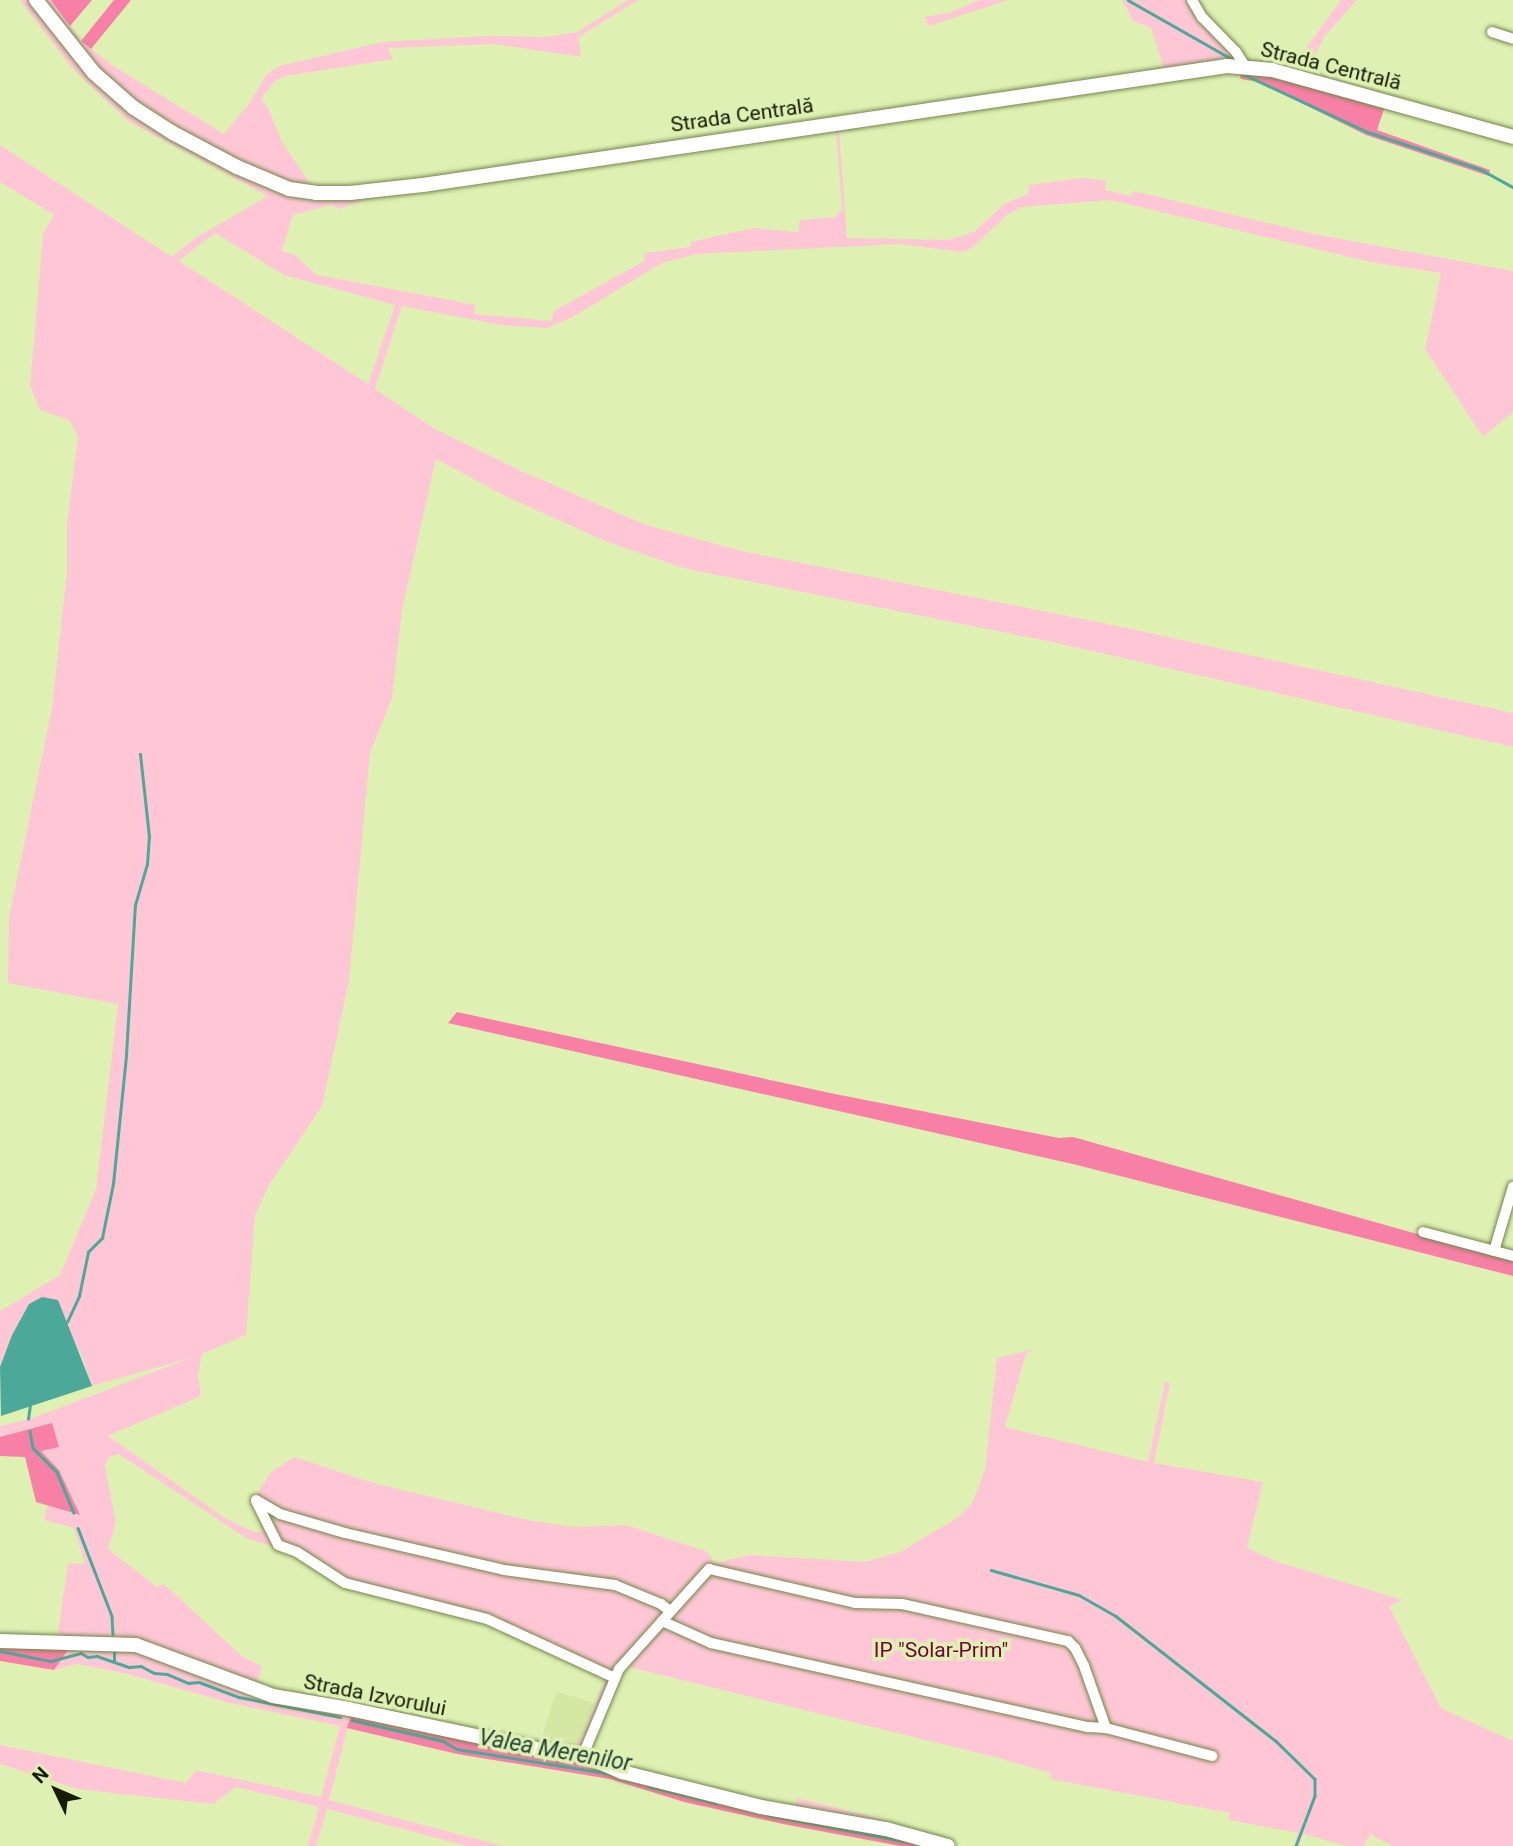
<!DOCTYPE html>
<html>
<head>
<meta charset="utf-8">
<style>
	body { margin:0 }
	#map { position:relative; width:1513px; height:1846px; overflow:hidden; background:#def1b3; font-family:Roboto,sans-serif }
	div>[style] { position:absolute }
	.built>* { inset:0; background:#d4e8a3 }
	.green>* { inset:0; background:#ffc7d5 }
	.forest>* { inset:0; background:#f87fa5 }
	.water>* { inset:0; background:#4ca99a }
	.stream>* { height:2.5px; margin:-1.25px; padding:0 1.25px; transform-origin:1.25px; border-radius:1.25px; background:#4ca99a }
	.roads { filter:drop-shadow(0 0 2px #75854b) drop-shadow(0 0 2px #75854b) }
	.street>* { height:10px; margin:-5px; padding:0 5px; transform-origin:5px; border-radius:5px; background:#fff }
	.secondary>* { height:14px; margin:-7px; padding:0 7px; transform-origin:7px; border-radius:7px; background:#fff }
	span { translate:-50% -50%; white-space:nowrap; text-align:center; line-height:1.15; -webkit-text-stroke:7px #def1b3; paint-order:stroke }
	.street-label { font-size:21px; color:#161c05 }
	.park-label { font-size:21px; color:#730038 }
	.water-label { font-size:23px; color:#25423d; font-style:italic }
	.north { position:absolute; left:21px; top:1755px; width:70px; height:70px; -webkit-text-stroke:5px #def1b3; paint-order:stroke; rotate:314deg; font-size:19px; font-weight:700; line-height:28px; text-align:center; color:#161c05 }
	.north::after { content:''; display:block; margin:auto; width:24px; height:32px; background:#161c05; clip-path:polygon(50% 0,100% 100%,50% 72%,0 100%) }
</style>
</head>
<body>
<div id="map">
	<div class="built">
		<i style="clip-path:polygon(556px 1692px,595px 1703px,581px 1739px,571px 1749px,540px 1743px)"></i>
	</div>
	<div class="green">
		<i style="clip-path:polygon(evenodd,20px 0,31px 0,81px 64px,193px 149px,334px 200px,369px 199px,339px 209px,331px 205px,293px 215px,282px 251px,295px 255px,317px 275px,476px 305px,474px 314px,551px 321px,554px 311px,644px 261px,645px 253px,690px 247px,691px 242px,754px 228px,798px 232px,800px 220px,836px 217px,842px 209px,836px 129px,839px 129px,847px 238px,946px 240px,962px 236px,975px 231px,1004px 204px,1028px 194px,1029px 185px,1081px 178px,1106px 180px,1105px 190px,1132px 196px,1133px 191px,1314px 234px,1513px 271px,1513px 412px,1483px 437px,1425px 349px,1441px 273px,1370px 262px,1111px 200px,1022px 207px,1007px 215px,972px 248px,963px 252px,900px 244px,697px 254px,662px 263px,573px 317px,547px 328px,501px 325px,402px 306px,375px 389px,435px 429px,519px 470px,646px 525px,746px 552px,1113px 625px,1513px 713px,1513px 747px,1057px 643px,683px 568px,605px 541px,505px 496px,436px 459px,402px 610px,392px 698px,370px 753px,349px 981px,322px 1106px,269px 1185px,255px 1216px,246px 1335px,202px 1354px,198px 1375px,201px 1396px,108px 1436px,225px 1518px,254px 1532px,263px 1531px,252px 1502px,270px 1473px,294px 1457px,377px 1484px,528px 1520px,572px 1527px,626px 1525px,706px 1551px,715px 1563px,750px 1555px,865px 1562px,900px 1552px,957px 1518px,972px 1503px,985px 1470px,997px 1358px,1034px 1349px,1026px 1354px,1005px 1427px,1148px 1462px,1165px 1382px,1170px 1383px,1154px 1463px,1263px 1482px,1247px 1548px,1278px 1562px,1403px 1600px,1389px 1606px,1441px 1708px,1513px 1741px,1513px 1846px,1392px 1846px,1370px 1834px,1364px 1846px,1347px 1846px,1303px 1834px,1299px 1846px,1294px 1846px,1298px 1833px,1229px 1820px,1230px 1813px,1051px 1779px,1051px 1773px,987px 1755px,621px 1665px,610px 1671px,607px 1679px,611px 1682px,584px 1746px,579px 1750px,572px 1752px,424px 1718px,571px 1749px,581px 1739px,606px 1679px,489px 1622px,375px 1594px,286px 1551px,246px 1538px,119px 1454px,109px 1457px,105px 1466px,116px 1523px,108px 1549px,157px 1587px,164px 1584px,243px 1657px,262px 1666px,256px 1686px,166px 1649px,57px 1639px,68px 1563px,85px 1564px,74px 1528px,44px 1520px,48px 1506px,78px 1515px,59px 1470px,40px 1450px,52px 1423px,0 1437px,0 1426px,33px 1418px,190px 1358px,92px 1386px,81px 1354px,43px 1297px,29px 1304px,12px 1335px,0 1367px,0 1311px,60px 1275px,96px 1189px,118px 1004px,8px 983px,9px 917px,52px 708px,67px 572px,67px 524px,78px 436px,69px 420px,40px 410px,30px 386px,43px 234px,54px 215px,0 182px,0 145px,172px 257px,195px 238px,268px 196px,128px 121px,72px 68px,20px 0,215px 233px,284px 275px,395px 305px,368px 384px,179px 261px,215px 233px)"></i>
		<i style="clip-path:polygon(40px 0,51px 0,81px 41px,112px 65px,224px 134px,248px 105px,267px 74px,279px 66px,383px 42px,489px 36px,547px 37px,577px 32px,628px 0,638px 0,579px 37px,581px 57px,495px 44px,388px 48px,393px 59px,286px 76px,276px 80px,261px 99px,268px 107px,282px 142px,309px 182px,309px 188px,264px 174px,142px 108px,105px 78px)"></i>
		<i style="clip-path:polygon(979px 0,1008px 0,929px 26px,924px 17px,949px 13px)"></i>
		<i style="clip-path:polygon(1122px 0,1190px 0,1232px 52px,1235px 61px,1164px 69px,1151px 28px,1133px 21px)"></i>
		<i style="clip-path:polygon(1341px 0,1357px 0,1325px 36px,1307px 70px,1293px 66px)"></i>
		<i style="clip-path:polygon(70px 1647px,129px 1649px,255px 1697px,351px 1715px,329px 1800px,503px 1846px,467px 1846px,327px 1809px,316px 1846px,308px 1846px,319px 1807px,236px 1787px,213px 1804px,77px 1789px,0 1764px,0 1745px,186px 1783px,196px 1770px,321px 1797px,340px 1726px,230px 1703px,124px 1673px,77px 1664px,54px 1670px)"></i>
		<i style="clip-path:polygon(797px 1798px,885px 1820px,883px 1825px,796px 1808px)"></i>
	</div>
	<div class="forest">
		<i style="clip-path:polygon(51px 0,92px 0,70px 26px)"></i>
		<i style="clip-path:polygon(114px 0,131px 0,91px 49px,81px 41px)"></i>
		<i style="clip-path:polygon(1238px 70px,1249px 70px,1385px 106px,1377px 130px,1490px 170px,1489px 176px,1366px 135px,1259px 82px,1241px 79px)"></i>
		<i style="clip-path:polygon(457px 1012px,835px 1094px,1059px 1138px,1073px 1137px,1513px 1261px,1513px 1276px,1073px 1164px,448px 1023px)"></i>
		<i style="clip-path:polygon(52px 1423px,59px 1447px,41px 1451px,59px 1470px,80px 1515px,36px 1502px,25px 1457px,0 1456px,0 1437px)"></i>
		<i style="clip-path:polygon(0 1645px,70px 1647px,54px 1670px,0 1661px)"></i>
		<i style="clip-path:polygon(351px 1715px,575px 1762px,642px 1782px,935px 1846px,900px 1846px,783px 1824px,684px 1802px,610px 1779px,457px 1754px,347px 1728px)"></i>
	</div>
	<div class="water">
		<i style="clip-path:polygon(42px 1297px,58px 1300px,92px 1386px,1px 1416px,0 1367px,12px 1335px,29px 1304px)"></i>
	</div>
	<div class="stream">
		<i style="left:1128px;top:0;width:120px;rotate:29.6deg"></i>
		<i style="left:1243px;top:74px;width:138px;rotate:24.9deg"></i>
		<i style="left:1368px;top:132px;width:120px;rotate:18.4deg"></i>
		<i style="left:1482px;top:170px;width:35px;rotate:29deg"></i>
		<i style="left:67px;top:1322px;width:29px;rotate:-65deg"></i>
		<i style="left:79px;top:1296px;width:45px;rotate:-78.4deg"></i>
		<i style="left:88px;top:1252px;width:20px;rotate:-45deg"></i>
		<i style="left:102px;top:1238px;width:55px;rotate:-78.5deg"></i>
		<i style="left:113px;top:1184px;width:130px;rotate:-84.2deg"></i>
		<i style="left:126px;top:1055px;width:150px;rotate:-86.6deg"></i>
		<i style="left:135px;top:905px;width:43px;rotate:-73.7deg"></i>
		<i style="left:147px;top:864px;width:27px;rotate:-86deg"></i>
		<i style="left:149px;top:837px;width:83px;rotate:-96.2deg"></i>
		<i style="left:28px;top:1419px;width:14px;rotate:-82deg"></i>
		<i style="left:30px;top:1431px;width:17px;rotate:80deg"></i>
		<i style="left:33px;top:1448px;width:34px;rotate:45deg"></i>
		<i style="left:57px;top:1472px;width:44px;rotate:67.5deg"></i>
		<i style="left:78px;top:1528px;width:94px;rotate:68.9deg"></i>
		<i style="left:112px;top:1616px;width:18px;rotate:87deg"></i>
		<i style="left:991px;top:1570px;width:91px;rotate:15.9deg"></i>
		<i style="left:1079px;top:1595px;width:43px;rotate:29.6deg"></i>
		<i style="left:1116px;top:1616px;width:203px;rotate:38deg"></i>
		<i style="left:1276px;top:1741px;width:54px;rotate:44.3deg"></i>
		<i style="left:1315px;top:1779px;width:17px;rotate:90deg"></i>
		<i style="left:1315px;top:1796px;width:53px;rotate:110.8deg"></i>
		<i style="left:0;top:1651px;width:52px;rotate:11.1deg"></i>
		<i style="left:51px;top:1661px;width:31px;rotate:-15deg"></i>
		<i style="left:81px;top:1653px;width:8px;rotate:30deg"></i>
		<i style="left:88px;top:1657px;width:9px;rotate:-6deg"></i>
		<i style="left:97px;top:1656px;width:34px;rotate:19deg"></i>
		<i style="left:129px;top:1667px;width:12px;rotate:-5deg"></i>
		<i style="left:141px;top:1666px;width:15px;rotate:28deg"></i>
		<i style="left:154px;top:1673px;width:13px;rotate:4deg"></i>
		<i style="left:167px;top:1674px;width:23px;rotate:23deg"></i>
		<i style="left:188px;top:1683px;width:11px;rotate:-5deg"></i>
		<i style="left:199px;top:1682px;width:43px;rotate:20.6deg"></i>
		<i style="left:239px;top:1697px;width:103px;rotate:11.2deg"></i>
		<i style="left:114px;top:1662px;width:13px;rotate:-90deg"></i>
		<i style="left:352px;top:1720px;width:93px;rotate:13deg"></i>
		<i style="left:443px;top:1741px;width:16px;rotate:30deg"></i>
		<i style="left:457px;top:1749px;width:156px;rotate:9.2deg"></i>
		<i style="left:648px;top:1786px;width:70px;rotate:14deg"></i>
		<i style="left:769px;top:1815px;width:136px;rotate:11deg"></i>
	</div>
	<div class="roads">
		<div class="street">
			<i style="left:1192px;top:0;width:20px;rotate:60deg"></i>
			<i style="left:1202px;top:17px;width:49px;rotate:45.8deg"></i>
			<i style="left:1236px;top:52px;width:17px;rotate:57deg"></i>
			<i style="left:1492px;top:32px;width:22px;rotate:18deg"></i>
			<i style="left:1423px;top:1232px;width:93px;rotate:14.9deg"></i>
			<i style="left:1494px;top:1251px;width:67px;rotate:-73.5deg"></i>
			<i style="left:256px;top:1500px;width:28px;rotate:30deg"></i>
			<i style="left:280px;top:1514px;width:68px;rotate:16.3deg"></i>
			<i style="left:345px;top:1533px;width:163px;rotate:13.1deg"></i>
			<i style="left:504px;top:1570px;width:112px;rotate:7.7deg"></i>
			<i style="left:615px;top:1585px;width:50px;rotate:22.4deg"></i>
			<i style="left:661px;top:1604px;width:11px;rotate:38deg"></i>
			<i style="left:256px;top:1501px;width:49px;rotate:63.4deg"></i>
			<i style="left:278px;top:1545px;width:20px;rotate:20deg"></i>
			<i style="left:297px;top:1552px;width:57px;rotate:32.9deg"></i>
			<i style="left:345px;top:1583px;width:146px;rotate:14.2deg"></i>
			<i style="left:487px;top:1619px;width:141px;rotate:24.7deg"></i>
			<i style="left:662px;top:1621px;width:54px;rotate:24.2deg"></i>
			<i style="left:711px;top:1643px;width:386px;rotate:12.6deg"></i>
			<i style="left:1088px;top:1727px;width:18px;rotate:3deg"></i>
			<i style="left:1106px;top:1728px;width:110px;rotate:14.8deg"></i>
			<i style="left:583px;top:1755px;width:93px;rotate:-67.3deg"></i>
			<i style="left:619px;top:1669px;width:135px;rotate:-48deg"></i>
			<i style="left:709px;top:1569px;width:150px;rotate:13.1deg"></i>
			<i style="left:855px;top:1603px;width:47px;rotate:1.2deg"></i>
			<i style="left:902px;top:1604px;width:170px;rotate:12.6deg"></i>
			<i style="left:1068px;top:1641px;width:10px;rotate:45deg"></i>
			<i style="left:1075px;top:1648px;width:20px;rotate:63deg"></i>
			<i style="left:1084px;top:1666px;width:66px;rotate:70.5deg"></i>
		</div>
		<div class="secondary">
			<i style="left:36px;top:0;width:93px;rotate:51.5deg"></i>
			<i style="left:94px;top:73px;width:53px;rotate:41.2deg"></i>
			<i style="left:134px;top:108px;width:46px;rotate:32.7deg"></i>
			<i style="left:173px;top:133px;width:72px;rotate:28deg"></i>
			<i style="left:237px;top:167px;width:56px;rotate:22.9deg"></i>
			<i style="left:289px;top:189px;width:27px;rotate:8deg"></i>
			<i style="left:316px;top:193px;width:34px"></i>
			<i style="left:350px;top:193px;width:73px;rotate:-6.3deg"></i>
			<i style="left:423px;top:185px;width:813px;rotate:-8.42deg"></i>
			<i style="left:1227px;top:66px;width:45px;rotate:5.1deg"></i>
			<i style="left:1272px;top:70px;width:250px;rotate:15.5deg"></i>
			<i style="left:0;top:1641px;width:136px;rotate:1.7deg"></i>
			<i style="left:136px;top:1645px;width:146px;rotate:20.4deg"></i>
			<i style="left:273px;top:1696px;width:77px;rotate:9.7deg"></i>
			<i style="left:349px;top:1709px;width:217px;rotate:12deg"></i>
			<i style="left:561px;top:1754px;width:22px;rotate:3deg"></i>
			<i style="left:583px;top:1755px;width:43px;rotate:23.6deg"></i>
			<i style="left:622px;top:1772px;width:143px;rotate:14.1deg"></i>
			<i style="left:761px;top:1807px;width:127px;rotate:10deg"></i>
			<i style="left:886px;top:1829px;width:64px;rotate:15.3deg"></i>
		</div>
	</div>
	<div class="street-label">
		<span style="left:1331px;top:66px;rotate:14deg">Strada Centrală</span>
		<span style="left:742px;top:115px;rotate:-8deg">Strada Centrală</span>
		<span style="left:375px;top:1695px;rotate:11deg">Strada Izvorului</span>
	</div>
	<div class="park-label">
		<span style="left:941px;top:1650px">IP "Solar-Prim"</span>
	</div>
	<div class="water-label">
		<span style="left:555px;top:1751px;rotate:10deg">Valea Merenilor</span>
	</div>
	<div class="north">N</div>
</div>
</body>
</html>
